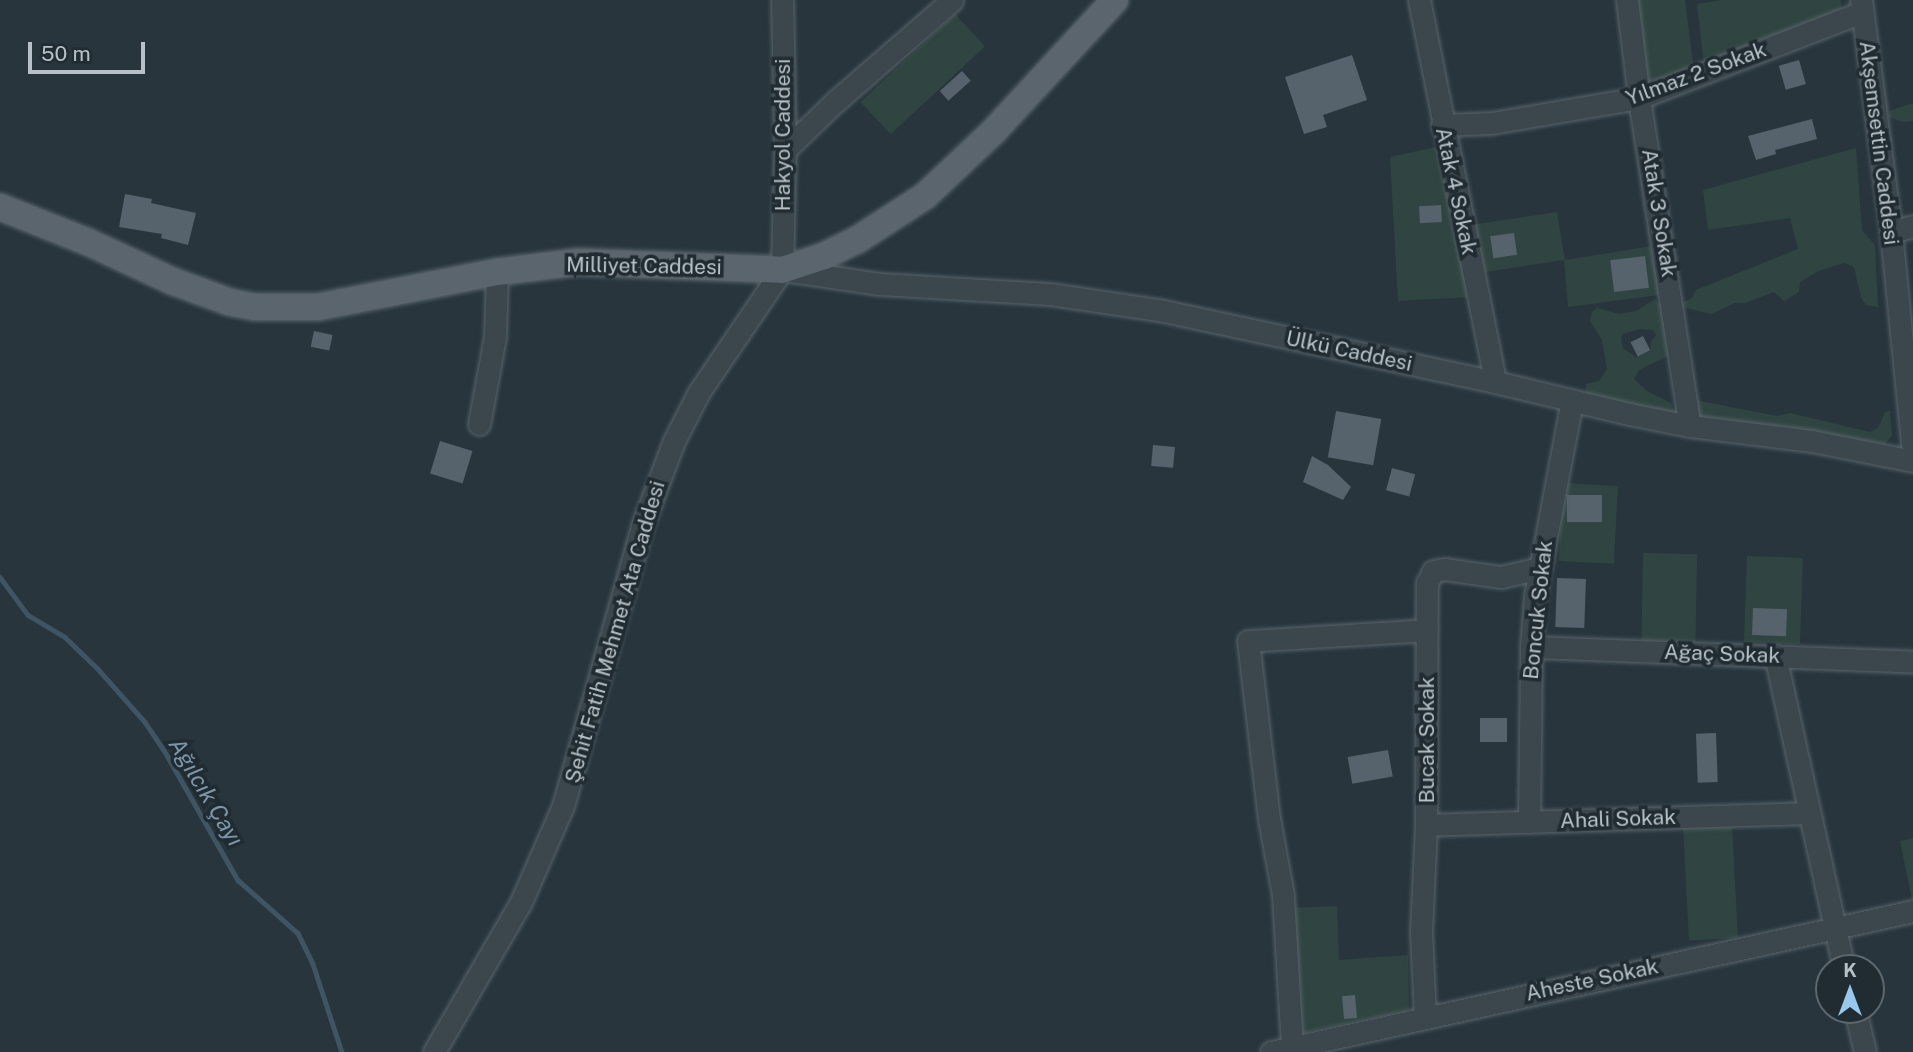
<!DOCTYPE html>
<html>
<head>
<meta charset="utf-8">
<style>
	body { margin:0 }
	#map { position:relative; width:1913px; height:1052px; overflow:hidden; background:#28353d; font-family:"Public Sans",sans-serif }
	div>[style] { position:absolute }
	.green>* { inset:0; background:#304541; transform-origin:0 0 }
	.stream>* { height:4.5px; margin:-2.25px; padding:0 2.25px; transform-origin:2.25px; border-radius:2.25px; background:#405564 }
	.building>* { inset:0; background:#56636c; transform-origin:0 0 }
	.roads { filter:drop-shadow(0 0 2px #59646b) drop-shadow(0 0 2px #59646b) }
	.minor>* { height:21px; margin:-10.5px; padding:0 10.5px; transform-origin:10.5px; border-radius:10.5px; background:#3c464d }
	.major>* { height:26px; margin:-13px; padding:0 13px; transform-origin:13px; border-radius:13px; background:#5a656d }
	span { translate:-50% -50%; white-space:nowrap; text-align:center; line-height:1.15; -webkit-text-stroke:7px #202b32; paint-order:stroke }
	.street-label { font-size:21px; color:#b8c1c8 }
	.water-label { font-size:23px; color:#7c96a8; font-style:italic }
	.north { position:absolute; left:1815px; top:954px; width:70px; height:70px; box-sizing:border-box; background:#202b32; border:2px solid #5d676e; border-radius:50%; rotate:0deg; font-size:19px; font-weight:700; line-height:28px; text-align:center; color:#b8c1c8 }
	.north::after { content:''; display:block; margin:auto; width:24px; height:32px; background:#98c8ed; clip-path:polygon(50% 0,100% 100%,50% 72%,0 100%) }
	.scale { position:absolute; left:28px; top:42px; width:117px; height:32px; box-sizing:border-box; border:4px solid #b8c1c8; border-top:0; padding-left:9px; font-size:21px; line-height:24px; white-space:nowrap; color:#b8c1c8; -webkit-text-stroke:5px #202b32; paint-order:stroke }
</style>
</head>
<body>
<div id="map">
	<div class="green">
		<i style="clip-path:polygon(1633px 0,1685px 0,1694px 71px,1642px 89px)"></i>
		<i style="clip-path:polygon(1722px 0,1841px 0,1841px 9px,1704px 65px,1697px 4px)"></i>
		<i style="left:955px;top:14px;width:44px;height:129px;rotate:47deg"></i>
		<i style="clip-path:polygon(1913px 103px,1913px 121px,1903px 122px,1888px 117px,1889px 111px)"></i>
		<i style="clip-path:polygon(1440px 146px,1468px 297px,1398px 301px,1390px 157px)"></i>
		<i style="clip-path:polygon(1856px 148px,1862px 230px,1875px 245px,1878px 307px,1866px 305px,1861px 297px,1854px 267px,1845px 263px,1821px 270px,1800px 282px,1799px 292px,1784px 301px,1774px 292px,1745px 303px,1735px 303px,1711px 314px,1682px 307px,1681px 303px,1692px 298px,1696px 290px,1798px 249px,1790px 218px,1708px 230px,1703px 190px)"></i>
		<i style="clip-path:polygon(1557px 212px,1565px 260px,1652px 246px,1659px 295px,1568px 307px,1564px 260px,1479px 273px,1470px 225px)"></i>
		<i style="clip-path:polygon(evenodd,1655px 299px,1668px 313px,1670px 355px,1639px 370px,1634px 379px,1647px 391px,1671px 403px,1674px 413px,1631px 407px,1616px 400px,1604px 403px,1586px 396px,1586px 384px,1599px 381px,1607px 369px,1602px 340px,1590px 321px,1592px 312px,1597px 308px,1619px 314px,1636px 311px,1655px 299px,1639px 329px,1653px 330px,1656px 335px,1651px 341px,1650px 351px,1636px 357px,1623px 348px,1621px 338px,1623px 334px,1639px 329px)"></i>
		<i style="clip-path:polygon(1695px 400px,1777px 416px,1790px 413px,1870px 432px,1878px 428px,1885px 412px,1890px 411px,1892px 435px,1885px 444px,1694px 420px)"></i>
		<i style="left:1563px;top:483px;width:55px;height:78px;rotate:3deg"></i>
		<i style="left:1697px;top:554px;width:88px;height:54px;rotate:91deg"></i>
		<i style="left:1747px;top:556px;width:56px;height:86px;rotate:2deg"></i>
		<i style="left:1732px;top:825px;width:113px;height:49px;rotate:87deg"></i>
		<i style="clip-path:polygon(1913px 838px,1913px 900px,1912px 900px,1900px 841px)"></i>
		<i style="clip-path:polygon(1337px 906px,1339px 960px,1408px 955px,1409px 1010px,1296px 1034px,1290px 908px)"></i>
	</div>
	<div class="stream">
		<i style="left:0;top:577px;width:47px;rotate:53.6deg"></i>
		<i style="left:28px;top:615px;width:43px;rotate:30.7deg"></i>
		<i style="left:65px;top:637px;width:46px;rotate:44.1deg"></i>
		<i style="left:98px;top:669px;width:71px;rotate:48.4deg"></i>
		<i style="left:145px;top:722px;width:34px;rotate:56deg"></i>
		<i style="left:164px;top:750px;width:150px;rotate:60.4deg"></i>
		<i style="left:238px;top:880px;width:80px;rotate:41.5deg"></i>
		<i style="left:298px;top:933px;width:34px;rotate:64deg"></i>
		<i style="left:313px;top:964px;width:93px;rotate:71.8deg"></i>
	</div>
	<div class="building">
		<i style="clip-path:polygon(1352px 55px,1367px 100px,1323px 115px,1327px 127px,1304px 134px,1285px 77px)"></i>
		<i style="left:1799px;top:60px;width:25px;height:21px;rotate:74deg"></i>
		<i style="left:962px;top:71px;width:13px;height:30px;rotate:48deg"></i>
		<i style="clip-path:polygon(1812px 119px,1817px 139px,1775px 150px,1776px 154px,1756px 160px,1748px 136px)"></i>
		<i style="clip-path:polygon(125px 194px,152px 199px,151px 203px,196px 213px,188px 245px,161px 238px,162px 234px,119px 227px)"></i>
		<i style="left:1441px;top:205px;width:17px;height:22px;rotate:87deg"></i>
		<i style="left:1514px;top:233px;width:22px;height:24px;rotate:82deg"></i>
		<i style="left:1645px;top:256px;width:32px;height:35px;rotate:83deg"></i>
		<i style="left:314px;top:331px;width:19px;height:16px;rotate:12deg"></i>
		<i style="left:1643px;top:336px;width:16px;height:14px;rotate:63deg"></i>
		<i style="left:1336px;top:411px;width:46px;height:47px;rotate:10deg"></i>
		<i style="left:440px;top:441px;width:34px;height:34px;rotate:17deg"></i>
		<i style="left:1153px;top:445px;width:22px;height:21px;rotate:5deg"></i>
		<i style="clip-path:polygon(1312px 456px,1328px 465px,1351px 487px,1343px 500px,1303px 482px)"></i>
		<i style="left:1392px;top:468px;width:24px;height:23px;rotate:15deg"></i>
		<i style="left:1567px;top:495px;width:35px;height:27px"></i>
		<i style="left:1557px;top:578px;width:29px;height:49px;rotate:2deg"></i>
		<i style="left:1753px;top:608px;width:34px;height:27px;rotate:2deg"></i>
		<i style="left:1480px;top:718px;width:27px;height:24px"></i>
		<i style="left:1716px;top:733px;width:49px;height:20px;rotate:88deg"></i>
		<i style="left:1388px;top:750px;width:27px;height:41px;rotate:80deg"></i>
		<i style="left:1355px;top:995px;width:23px;height:13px;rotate:85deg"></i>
	</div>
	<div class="roads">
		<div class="minor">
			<i style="left:1419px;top:0;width:389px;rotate:78.7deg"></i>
			<i style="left:1627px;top:0;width:99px;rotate:83deg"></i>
			<i style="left:1639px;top:98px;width:332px;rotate:81.2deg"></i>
			<i style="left:1861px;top:0;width:234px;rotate:82.6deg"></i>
			<i style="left:1891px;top:232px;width:222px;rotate:84.3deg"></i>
			<i style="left:1442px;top:125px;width:50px;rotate:-2.3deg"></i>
			<i style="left:1492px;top:123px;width:149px;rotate:-9.7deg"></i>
			<i style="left:1639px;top:98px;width:239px;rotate:-21.1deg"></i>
			<i style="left:785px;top:150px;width:71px;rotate:-43.9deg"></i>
			<i style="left:836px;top:101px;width:154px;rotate:-41deg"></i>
			<i style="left:1891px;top:232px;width:23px;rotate:-15deg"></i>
			<i style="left:782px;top:270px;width:120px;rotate:-88.6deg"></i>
			<i style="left:785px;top:150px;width:150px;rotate:-91.1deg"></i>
			<i style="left:784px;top:270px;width:97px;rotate:8.3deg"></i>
			<i style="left:880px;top:284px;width:170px;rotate:3.4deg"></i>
			<i style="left:1050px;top:294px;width:110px;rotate:8.4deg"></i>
			<i style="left:1159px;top:310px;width:344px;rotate:12.1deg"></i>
			<i style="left:1495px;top:382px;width:138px;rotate:13.4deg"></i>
			<i style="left:1629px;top:414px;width:62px;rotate:11.1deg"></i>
			<i style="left:1690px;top:426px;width:123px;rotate:7deg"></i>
			<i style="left:1812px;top:441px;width:103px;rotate:11.2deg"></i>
			<i style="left:479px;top:424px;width:88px;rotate:-79.6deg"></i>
			<i style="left:495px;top:337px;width:65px;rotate:-88.2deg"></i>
			<i style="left:1531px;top:647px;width:382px;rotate:2.2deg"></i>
			<i style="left:1775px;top:655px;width:321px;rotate:77.6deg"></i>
			<i style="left:1529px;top:822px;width:175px;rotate:-89.3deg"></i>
			<i style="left:1531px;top:647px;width:51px;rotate:-85.5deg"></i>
			<i style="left:1535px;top:596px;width:199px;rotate:-79.3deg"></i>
			<i style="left:1426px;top:825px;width:383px;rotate:-1.8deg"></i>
			<i style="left:1855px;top:1010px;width:43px;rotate:76.6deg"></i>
			<i style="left:1425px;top:1017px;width:85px;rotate:-92.7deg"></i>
			<i style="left:1421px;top:932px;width:107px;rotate:-87.3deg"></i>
			<i style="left:1426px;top:825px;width:242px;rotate:-89.8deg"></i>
			<i style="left:1427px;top:583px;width:13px;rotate:-63deg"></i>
			<i style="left:1433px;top:571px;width:11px;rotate:-10deg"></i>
			<i style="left:1444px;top:569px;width:58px;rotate:8deg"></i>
			<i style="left:1501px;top:577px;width:39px;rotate:-13deg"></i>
			<i style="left:1292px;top:1047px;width:152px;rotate:-93.4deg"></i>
			<i style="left:1283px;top:895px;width:77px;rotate:-100.4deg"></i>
			<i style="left:1269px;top:819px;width:179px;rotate:-96.7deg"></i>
			<i style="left:1248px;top:641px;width:179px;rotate:-3.5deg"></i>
			<i style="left:434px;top:1052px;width:173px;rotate:-59.9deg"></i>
			<i style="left:521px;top:902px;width:105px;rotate:-66.4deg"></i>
			<i style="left:563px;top:806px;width:291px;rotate:-74.2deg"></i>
			<i style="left:642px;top:526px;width:91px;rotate:-69.4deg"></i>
			<i style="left:674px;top:441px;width:55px;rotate:-63deg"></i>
			<i style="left:699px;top:392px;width:148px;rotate:-55.8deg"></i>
			<i style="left:1271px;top:1052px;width:657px;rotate:-12.39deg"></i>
		</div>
		<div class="major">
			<i style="left:0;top:207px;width:95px;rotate:21.7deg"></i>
			<i style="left:88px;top:242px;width:93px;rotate:24.9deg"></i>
			<i style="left:172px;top:281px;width:61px;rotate:20.2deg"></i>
			<i style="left:229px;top:302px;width:26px;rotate:11deg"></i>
			<i style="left:255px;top:307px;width:63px"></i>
			<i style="left:318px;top:307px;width:182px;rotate:-11.1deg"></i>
			<i style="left:497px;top:272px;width:82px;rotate:-7deg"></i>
			<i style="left:578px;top:262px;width:204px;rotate:2.2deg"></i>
			<i style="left:782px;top:270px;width:44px;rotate:-18.4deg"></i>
			<i style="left:824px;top:256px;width:37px;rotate:-26deg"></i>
			<i style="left:857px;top:240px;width:81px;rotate:-32.9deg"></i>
			<i style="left:925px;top:196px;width:95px;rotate:-43.3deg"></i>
			<i style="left:994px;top:131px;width:178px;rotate:-47.3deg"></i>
		</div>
	</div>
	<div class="street-label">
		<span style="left:1696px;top:74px;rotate:-20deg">Yılmaz 2 Sokak</span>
		<span style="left:783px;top:135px;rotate:-90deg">Hakyol Caddesi</span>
		<span style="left:1879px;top:143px;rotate:83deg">Akşemsettin Caddesi</span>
		<span style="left:1456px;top:191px;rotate:78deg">Atak 4 Sokak</span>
		<span style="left:1659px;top:213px;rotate:81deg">Atak 3 Sokak</span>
		<span style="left:644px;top:266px;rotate:1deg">Milliyet Caddesi</span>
		<span style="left:1349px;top:351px;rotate:12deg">Ülkü Caddesi</span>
		<span style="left:1538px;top:610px;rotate:-84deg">Boncuk Sokak</span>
		<span style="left:615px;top:632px;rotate:-74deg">Şehit Fatih Mehmet Ata Caddesi</span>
		<span style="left:1722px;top:654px;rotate:2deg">Ağaç Sokak</span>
		<span style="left:1427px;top:740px;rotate:-90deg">Bucak Sokak</span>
		<span style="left:1618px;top:819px;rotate:-2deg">Ahali Sokak</span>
		<span style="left:1592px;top:980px;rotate:-12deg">Aheste Sokak</span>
	</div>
	<div class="water-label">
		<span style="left:206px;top:792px;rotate:59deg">Ağılcık Çayı</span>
	</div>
	<div class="north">K</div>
	<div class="scale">50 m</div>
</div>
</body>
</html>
